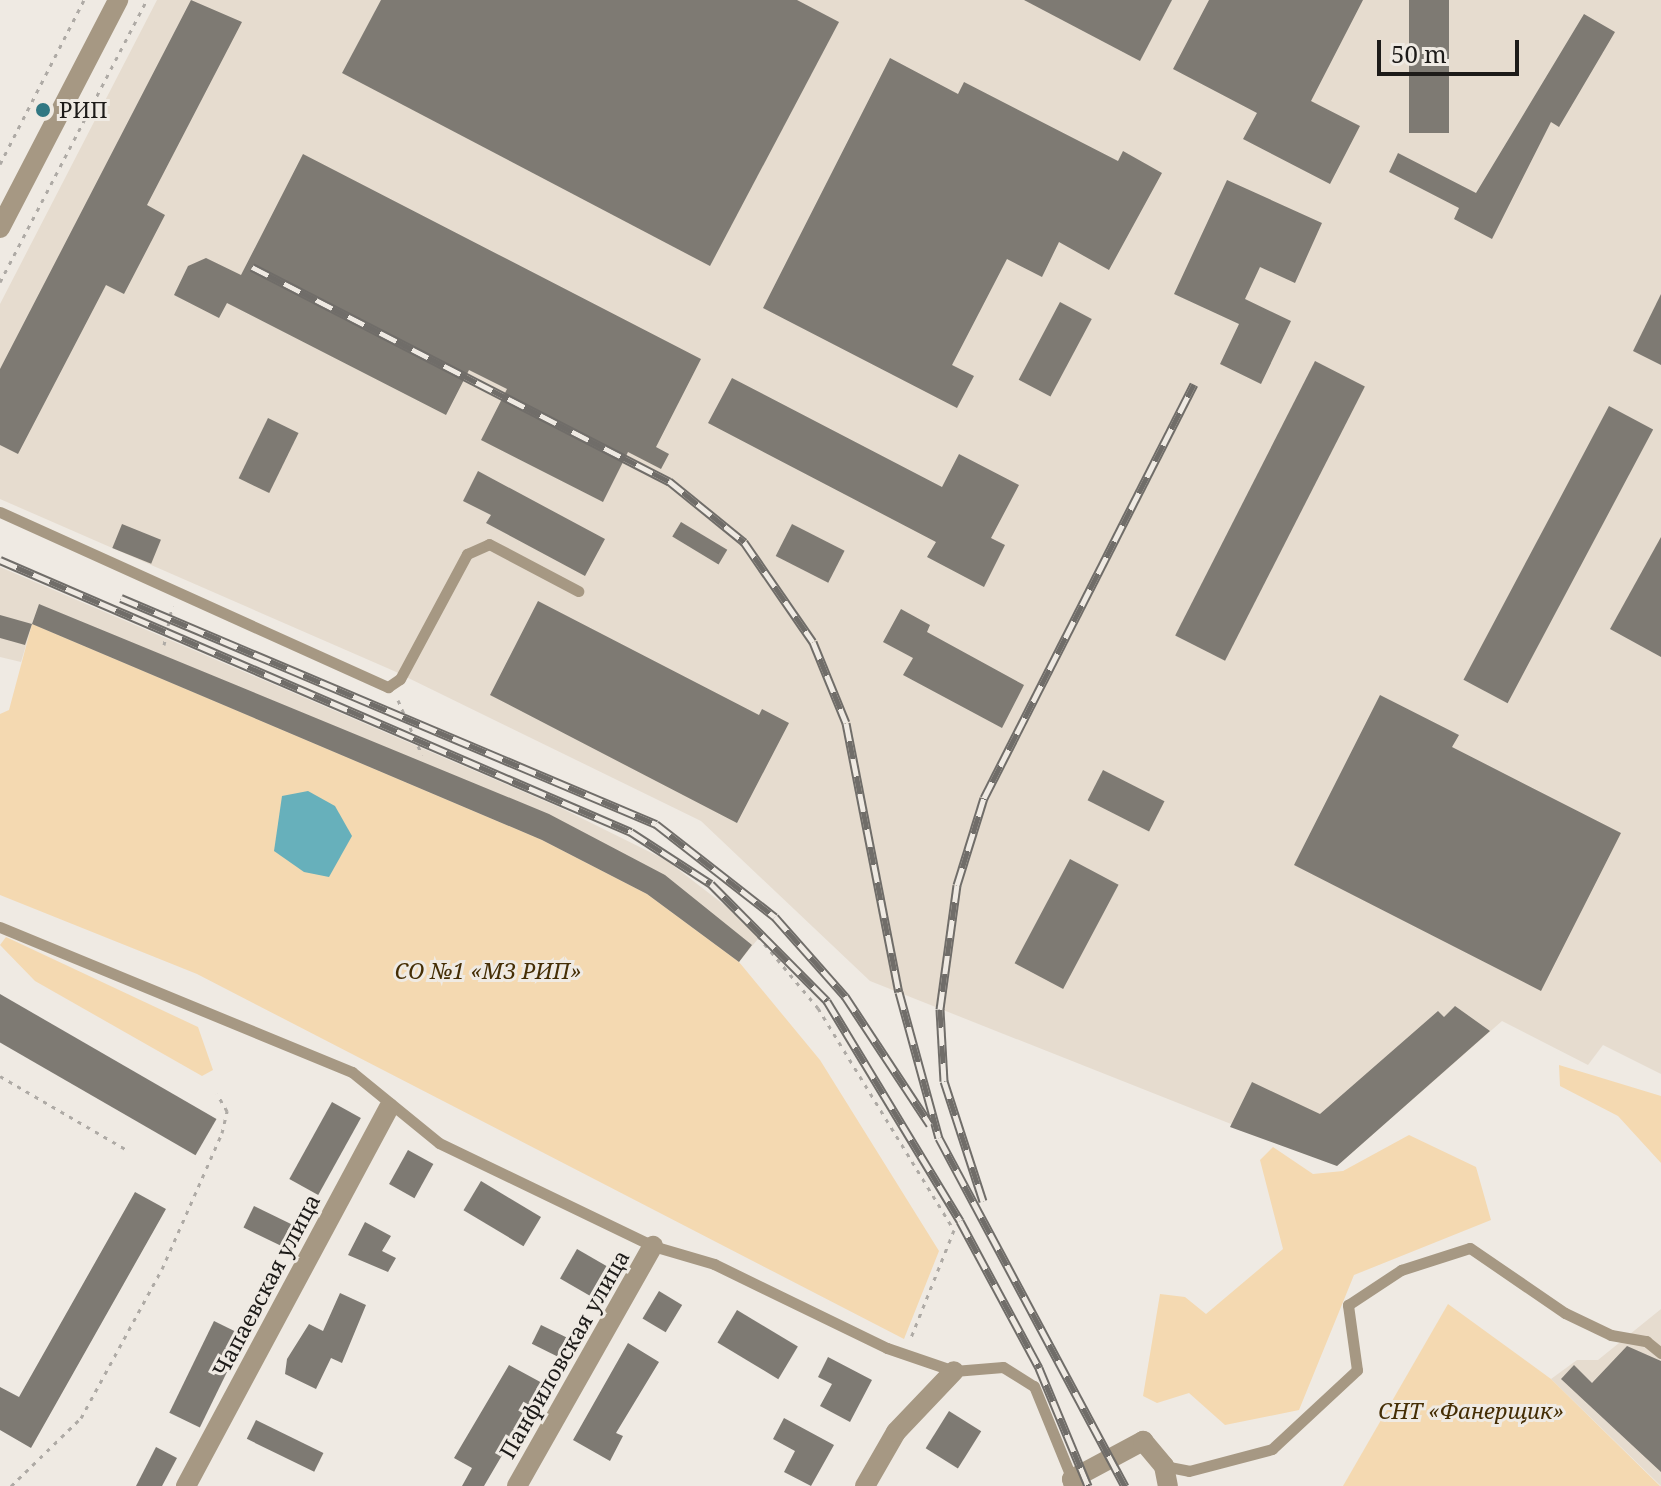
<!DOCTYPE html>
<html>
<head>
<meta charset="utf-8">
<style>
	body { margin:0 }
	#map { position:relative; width:1661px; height:1486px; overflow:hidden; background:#efeae3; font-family:"Noto Serif",serif }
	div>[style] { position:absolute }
	.built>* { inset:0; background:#e6dccf }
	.green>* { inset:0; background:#f4d9b1 }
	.water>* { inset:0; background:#67b0bb }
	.building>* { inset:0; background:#7e7a73; transform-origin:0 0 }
	.path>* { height:3px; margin-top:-1.5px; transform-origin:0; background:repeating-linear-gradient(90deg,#aeaaa5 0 4px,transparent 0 10px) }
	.service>* { height:11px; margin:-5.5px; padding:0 5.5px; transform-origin:5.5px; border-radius:5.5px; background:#a69883 }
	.minor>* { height:20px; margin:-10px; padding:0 10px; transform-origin:10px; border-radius:10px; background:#a69883 }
	.tertiary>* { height:20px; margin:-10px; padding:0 10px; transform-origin:10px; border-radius:10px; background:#a69883 }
	.rail>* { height:9px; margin-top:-4.5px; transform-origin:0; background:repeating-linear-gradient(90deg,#efeae3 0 18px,#706d69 0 36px); box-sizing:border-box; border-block:2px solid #706d69 }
	.dots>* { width:22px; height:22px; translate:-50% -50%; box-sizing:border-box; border:4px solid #efeae3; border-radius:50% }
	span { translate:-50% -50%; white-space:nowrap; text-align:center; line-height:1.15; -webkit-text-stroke:6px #efeae3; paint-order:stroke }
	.poi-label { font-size:22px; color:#1d1b19 }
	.left { translate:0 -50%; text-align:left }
	.park-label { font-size:22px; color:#452e05; font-style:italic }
	.street-label { font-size:22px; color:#1d1b19 }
	.scale { position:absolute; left:1377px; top:40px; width:142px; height:36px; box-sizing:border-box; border:4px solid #1d1b19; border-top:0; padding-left:10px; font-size:24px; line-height:28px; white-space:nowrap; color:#1d1b19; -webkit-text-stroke:6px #efeae3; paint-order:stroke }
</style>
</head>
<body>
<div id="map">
	<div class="built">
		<i style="clip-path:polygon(157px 0,1661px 0,1661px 1074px,1603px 1045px,1588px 1065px,1502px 1021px,1337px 1166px,870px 981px,701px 821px,394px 671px,0 499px,0 304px)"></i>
		<i style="clip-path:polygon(0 567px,561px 808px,666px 860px,762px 934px,739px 962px,647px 894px,542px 840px,32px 625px,21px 662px,0 657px)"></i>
		<i style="clip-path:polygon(1661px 1309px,1661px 1486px,1551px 1379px,1577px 1360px,1598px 1360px)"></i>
	</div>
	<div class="green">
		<i style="clip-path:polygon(32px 624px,542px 840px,647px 894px,739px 962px,820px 1060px,939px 1251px,904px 1339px,197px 974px,0 895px,0 714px,9px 710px)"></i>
		<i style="clip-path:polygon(6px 937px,198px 1027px,213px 1070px,202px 1076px,35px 981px,0 945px)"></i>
		<i style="clip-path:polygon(1559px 1065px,1661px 1096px,1661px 1163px,1618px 1116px,1560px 1086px)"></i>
		<i style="clip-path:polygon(1409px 1135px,1476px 1167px,1491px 1220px,1354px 1275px,1299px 1410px,1225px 1425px,1189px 1393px,1157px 1403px,1143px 1396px,1160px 1294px,1185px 1297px,1206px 1314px,1283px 1249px,1260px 1160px,1273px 1147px,1313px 1174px,1343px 1171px)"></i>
		<i style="clip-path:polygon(1448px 1304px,1551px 1379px,1660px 1486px,1343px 1486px)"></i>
	</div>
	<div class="water">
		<i style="clip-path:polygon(308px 791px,335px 806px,352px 836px,329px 877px,304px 872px,274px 851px,282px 796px)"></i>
	</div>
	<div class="building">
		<i style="clip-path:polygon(191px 0,242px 22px,147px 205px,165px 215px,124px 294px,106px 285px,18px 454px,0 445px,0 369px)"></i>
		<i style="clip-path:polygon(381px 0,797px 0,839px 22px,710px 266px,342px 73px)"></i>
		<i style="clip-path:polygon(1024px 0,1172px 0,1140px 61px)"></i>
		<i style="clip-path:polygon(1209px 0,1363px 0,1311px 101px,1360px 126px,1330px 184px,1243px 139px,1257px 113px,1173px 69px)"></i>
		<i style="left:1409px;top:0;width:40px;height:133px"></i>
		<i style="clip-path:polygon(1584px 14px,1615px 32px,1559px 127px,1551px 122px,1492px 239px,1454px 219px,1459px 208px,1389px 172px,1398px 153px,1476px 193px)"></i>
		<i style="clip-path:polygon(890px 58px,958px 94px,964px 82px,1118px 161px,1123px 151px,1162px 173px,1109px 270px,1059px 242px,1042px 277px,1007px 259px,952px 365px,974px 376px,957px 408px,763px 308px)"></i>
		<i style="clip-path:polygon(303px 154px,701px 359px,656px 447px,669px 454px,661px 469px,628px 452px,603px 502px,481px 440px,507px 389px,469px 370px,446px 415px,227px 303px,219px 318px,174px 295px,188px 266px,206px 258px,241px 275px)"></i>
		<i style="clip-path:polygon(1227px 180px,1322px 223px,1295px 283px,1260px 267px,1245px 299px,1291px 321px,1261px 384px,1220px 364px,1239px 324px,1174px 294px)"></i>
		<i style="clip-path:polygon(1661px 294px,1661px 365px,1633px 351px)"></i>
		<i style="left:1060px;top:302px;width:36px;height:88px;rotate:28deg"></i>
		<i style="left:1315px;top:361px;width:56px;height:308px;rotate:27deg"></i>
		<i style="clip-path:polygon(732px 378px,942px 487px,959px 454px,1019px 485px,991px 538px,1005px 545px,984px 587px,927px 557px,936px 542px,708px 423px)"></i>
		<i style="left:1609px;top:406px;width:50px;height:310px;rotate:28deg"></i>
		<i style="left:268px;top:418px;width:34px;height:67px;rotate:26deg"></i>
		<i style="clip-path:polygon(478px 471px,605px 539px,585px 576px,486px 523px,491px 515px,463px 501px)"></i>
		<i style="left:681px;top:522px;width:54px;height:17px;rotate:31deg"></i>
		<i style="left:122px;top:524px;width:42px;height:26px;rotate:22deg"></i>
		<i style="left:792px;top:524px;width:59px;height:36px;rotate:27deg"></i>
		<i style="clip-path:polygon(1661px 537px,1661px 657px,1610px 629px)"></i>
		<i style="clip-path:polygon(538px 601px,759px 715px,762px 709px,789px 723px,737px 823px,490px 695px)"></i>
		<i style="clip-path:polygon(39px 604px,549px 814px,665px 875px,752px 945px,739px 962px,647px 894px,542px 840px,32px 624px)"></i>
		<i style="clip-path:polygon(901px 609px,930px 625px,927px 632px,1024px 685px,1002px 728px,903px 675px,913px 658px,883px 642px)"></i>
		<i style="clip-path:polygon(0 615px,32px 624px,25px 645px,0 638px)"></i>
		<i style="clip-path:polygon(1380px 695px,1459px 735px,1452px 747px,1621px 833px,1541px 991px,1294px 865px)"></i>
		<i style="left:1103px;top:770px;width:69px;height:34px;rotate:27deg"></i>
		<i style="left:1070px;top:859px;width:55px;height:118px;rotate:28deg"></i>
		<i style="left:0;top:994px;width:250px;height:42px;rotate:30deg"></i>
		<i style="clip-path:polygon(1455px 1006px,1490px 1031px,1337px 1166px,1230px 1127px,1252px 1082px,1320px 1114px,1438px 1011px,1444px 1017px)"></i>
		<i style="left:332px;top:1102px;width:33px;height:88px;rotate:29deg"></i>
		<i style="left:408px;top:1150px;width:29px;height:39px;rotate:29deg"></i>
		<i style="left:481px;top:1181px;width:70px;height:34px;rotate:31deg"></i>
		<i style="clip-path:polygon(135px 1192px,166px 1209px,31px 1448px,0 1430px,0 1387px,19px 1397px)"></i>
		<i style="left:254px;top:1206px;width:48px;height:24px;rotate:26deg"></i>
		<i style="clip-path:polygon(365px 1222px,391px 1236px,382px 1251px,396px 1258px,388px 1272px,348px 1255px)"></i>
		<i style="left:577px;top:1249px;width:34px;height:34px;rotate:30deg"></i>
		<i style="left:659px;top:1291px;width:27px;height:32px;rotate:31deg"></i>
		<i style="clip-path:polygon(340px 1293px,366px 1305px,342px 1363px,331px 1358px,316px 1389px,285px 1374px,287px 1359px,309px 1324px,323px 1331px)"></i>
		<i style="left:737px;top:1310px;width:71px;height:38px;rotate:31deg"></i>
		<i style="left:214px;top:1321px;width:34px;height:102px;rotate:26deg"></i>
		<i style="left:541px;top:1325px;width:28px;height:21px;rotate:26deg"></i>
		<i style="clip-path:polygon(628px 1343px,659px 1362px,616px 1433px,623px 1436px,610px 1461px,573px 1440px)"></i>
		<i style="clip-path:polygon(1627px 1346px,1661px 1361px,1661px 1472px,1561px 1379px,1574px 1365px,1592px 1383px)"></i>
		<i style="clip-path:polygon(828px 1357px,872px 1380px,850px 1422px,820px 1406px,832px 1384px,818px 1377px)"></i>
		<i style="clip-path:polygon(509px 1365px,544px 1384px,484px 1486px,462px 1486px,472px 1468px,454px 1458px)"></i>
		<i style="left:949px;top:1411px;width:38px;height:44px;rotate:32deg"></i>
		<i style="clip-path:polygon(784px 1418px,834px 1445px,811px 1486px,784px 1472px,795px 1451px,773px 1439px)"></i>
		<i style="left:256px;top:1420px;width:75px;height:21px;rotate:26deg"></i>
		<i style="clip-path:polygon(156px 1447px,177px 1458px,162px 1486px,136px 1486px)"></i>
	</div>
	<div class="path">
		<i style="left:0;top:164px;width:184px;rotate:-62.9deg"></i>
		<i style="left:0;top:282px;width:318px;rotate:-62.5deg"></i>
		<i style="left:164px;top:645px;width:40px;rotate:-78deg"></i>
		<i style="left:398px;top:700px;width:60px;rotate:66.4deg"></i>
		<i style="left:758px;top:936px;width:94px;rotate:50.2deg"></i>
		<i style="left:818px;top:1008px;width:260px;rotate:58.5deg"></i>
		<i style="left:954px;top:1230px;width:118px;rotate:111.8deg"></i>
		<i style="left:0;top:1076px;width:147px;rotate:30.2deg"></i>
		<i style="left:11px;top:1486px;width:98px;rotate:-44.2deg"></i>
		<i style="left:81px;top:1418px;width:170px;rotate:-61.5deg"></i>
		<i style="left:162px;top:1269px;width:149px;rotate:-66.2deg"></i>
		<i style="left:222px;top:1133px;width:23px;rotate:-77deg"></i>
		<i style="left:227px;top:1111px;width:20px;rotate:-120deg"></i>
	</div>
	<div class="service">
		<i style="left:0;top:512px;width:426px;rotate:24.3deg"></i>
		<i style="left:388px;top:687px;width:14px;rotate:-34deg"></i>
		<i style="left:400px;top:679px;width:142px;rotate:-61.8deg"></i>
		<i style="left:467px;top:554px;width:24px;rotate:-24deg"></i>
		<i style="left:489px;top:544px;width:101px;rotate:27.8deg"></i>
		<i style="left:0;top:927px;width:381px;rotate:22.4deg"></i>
		<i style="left:352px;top:1072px;width:112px;rotate:39.2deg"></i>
		<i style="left:439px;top:1143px;width:237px;rotate:25.7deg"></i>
		<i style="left:653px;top:1246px;width:64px;rotate:16.4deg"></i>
		<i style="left:714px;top:1264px;width:192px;rotate:25.9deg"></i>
		<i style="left:887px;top:1348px;width:71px;rotate:18.9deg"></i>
		<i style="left:954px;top:1371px;width:49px;rotate:-4.7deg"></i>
		<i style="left:1003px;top:1367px;width:36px;rotate:32deg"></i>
		<i style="left:1034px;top:1386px;width:100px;rotate:67.8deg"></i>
		<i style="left:1164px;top:1466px;width:25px;rotate:11deg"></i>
		<i style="left:1189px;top:1471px;width:86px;rotate:-14.8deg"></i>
		<i style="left:1272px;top:1449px;width:116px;rotate:-42.9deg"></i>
		<i style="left:1357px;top:1370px;width:66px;rotate:-97.9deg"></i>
		<i style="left:1348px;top:1305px;width:64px;rotate:-33.4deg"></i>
		<i style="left:1401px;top:1270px;width:72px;rotate:-17.7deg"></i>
		<i style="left:1470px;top:1248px;width:115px;rotate:34.4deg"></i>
		<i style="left:1565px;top:1313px;width:51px;rotate:25.6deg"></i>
		<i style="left:1611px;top:1335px;width:36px;rotate:10deg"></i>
		<i style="left:1646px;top:1341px;width:19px;rotate:39deg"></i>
	</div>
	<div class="minor">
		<i style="left:186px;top:1486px;width:429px;rotate:-61.8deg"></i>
		<i style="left:517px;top:1486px;width:276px;rotate:-60.5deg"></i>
		<i style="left:865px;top:1486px;width:62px;rotate:-60.1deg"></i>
		<i style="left:896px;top:1432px;width:84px;rotate:-46.4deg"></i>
		<i style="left:1074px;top:1486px;width:7px;rotate:-106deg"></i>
		<i style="left:1072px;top:1479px;width:81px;rotate:-28.2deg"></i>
		<i style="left:1143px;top:1441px;width:33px;rotate:50deg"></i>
		<i style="left:1164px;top:1466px;width:20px;rotate:79deg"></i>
	</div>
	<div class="tertiary">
		<i style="left:0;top:228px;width:257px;rotate:-62.6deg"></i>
	</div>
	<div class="rail">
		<i style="left:252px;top:267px;width:469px;rotate:27.2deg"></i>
		<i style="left:669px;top:481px;width:97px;rotate:39.1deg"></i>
		<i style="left:744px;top:542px;width:121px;rotate:55.4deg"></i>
		<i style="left:813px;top:642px;width:87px;rotate:67.8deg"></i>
		<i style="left:846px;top:723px;width:274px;rotate:78.9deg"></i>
		<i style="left:899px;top:992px;width:151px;rotate:74.7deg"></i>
		<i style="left:939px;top:1138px;width:395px;rotate:61.9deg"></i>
		<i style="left:0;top:560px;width:687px;rotate:23.32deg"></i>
		<i style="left:631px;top:832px;width:95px;rotate:33deg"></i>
		<i style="left:711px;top:884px;width:165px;rotate:45.2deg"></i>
		<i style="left:827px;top:1001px;width:257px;rotate:58.8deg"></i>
		<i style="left:960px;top:1221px;width:167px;rotate:61.7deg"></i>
		<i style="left:1039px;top:1368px;width:128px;rotate:67.4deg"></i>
		<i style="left:121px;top:598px;width:581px;rotate:22.9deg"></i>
		<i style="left:656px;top:824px;width:151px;rotate:38deg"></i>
		<i style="left:775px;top:917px;width:106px;rotate:48.5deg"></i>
		<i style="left:845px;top:996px;width:154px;rotate:56.6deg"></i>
		<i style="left:983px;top:1201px;width:126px;rotate:-108deg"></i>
		<i style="left:944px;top:1081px;width:72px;rotate:-93.2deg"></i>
		<i style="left:940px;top:1009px;width:125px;rotate:-82.2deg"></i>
		<i style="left:957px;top:885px;width:91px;rotate:-72.8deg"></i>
		<i style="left:984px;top:798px;width:464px;rotate:-63.1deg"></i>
	</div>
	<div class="dots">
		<i style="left:43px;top:110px;background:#317883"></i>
	</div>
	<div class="poi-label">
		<span class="left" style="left:59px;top:110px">РИП</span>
	</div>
	<div class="park-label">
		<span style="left:488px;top:971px">СО №1 «МЗ РИП»</span>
		<span style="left:1471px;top:1411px">СНТ «Фанерщик»</span>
	</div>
	<div class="street-label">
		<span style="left:266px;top:1285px;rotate:-62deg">Чапаевская улица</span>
		<span style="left:564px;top:1354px;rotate:-60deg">Панфиловская улица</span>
	</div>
	<div class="scale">50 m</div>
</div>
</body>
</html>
